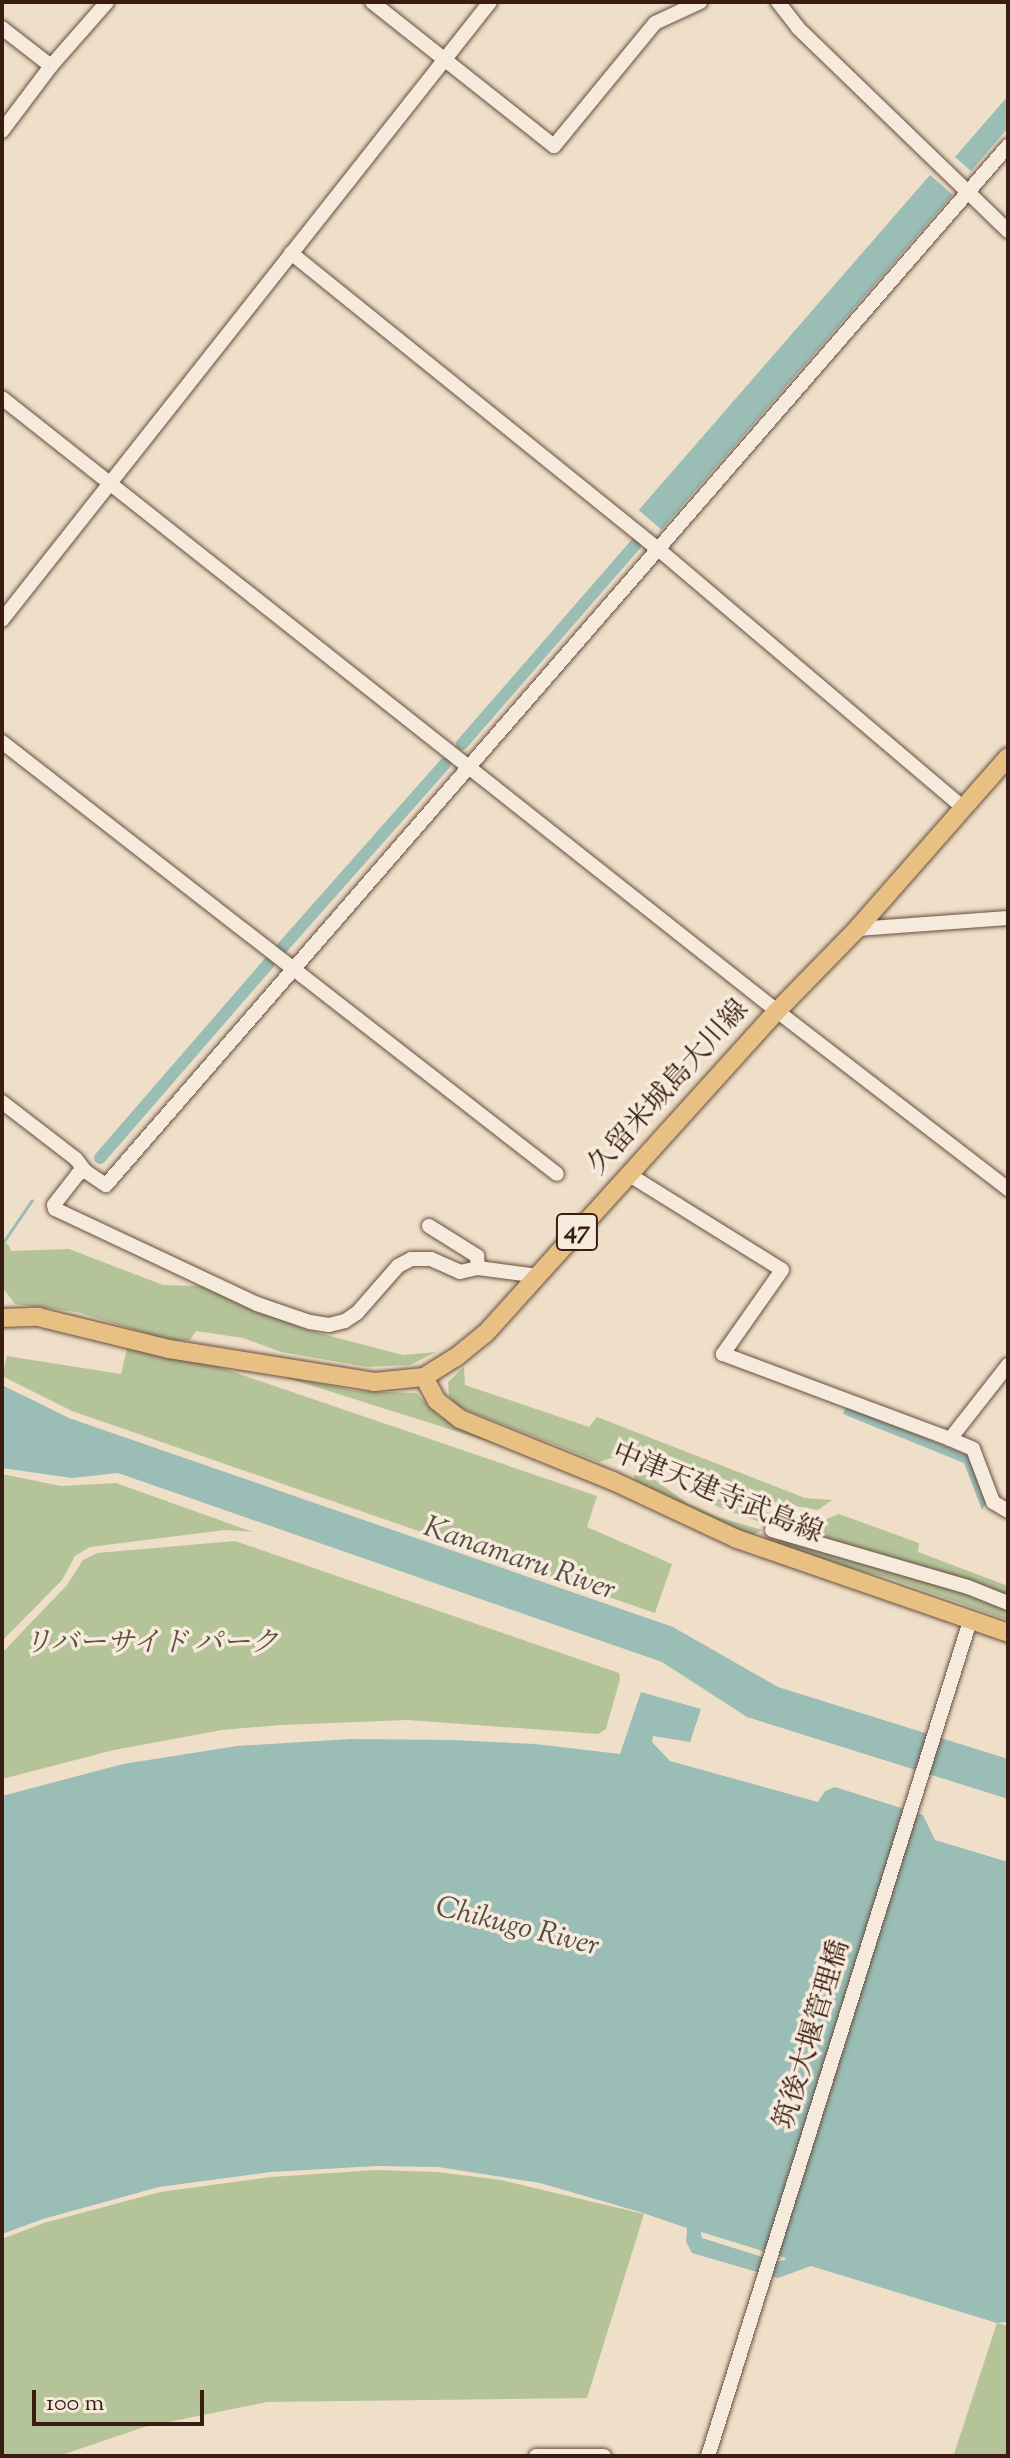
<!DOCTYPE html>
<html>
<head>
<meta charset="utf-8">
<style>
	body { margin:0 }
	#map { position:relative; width:1010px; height:2458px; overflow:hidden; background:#efdfc8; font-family:"Sorts Mill Goudy","Noto Serif JP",serif }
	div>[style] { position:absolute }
	.green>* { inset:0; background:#b5c399 }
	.water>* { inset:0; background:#9abdb6; transform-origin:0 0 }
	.stream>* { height:3px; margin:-1.5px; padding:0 1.5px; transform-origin:1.5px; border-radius:1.5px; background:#9abdb6 }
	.canal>* { height:12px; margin:-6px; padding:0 6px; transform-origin:6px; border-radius:6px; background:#9abdb6 }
	.roads { filter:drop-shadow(0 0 2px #664e3f) drop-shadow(0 0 2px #664e3f) }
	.minor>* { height:14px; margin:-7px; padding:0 7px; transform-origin:7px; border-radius:7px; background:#f5eadb }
	.major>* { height:18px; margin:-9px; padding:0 9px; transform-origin:9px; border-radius:9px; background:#e8c084 }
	span { translate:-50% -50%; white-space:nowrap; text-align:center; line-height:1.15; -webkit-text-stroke:7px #f5eadb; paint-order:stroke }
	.shield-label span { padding:2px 6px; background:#f5eadb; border:2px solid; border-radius:6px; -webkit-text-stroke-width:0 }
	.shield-label { font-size:26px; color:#391d11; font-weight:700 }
	.street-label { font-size:28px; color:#391d11 }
	.park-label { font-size:28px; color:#5e4f3a; font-style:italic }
	.water-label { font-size:30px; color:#564d43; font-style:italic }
	.frame { position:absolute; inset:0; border:4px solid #391d11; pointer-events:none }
	.scale { position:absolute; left:32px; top:2390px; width:172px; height:36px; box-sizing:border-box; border:4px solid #391d11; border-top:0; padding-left:10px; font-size:24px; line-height:28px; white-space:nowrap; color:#391d11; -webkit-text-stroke:6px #f5eadb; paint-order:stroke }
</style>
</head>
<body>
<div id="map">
	<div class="green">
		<i style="clip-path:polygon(2px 1244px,8px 1244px,11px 1251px,69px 1249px,163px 1285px,201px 1286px,307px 1330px,403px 1355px,436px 1352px,410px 1365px,367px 1367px,281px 1352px,243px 1338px,196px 1331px,190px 1340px,171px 1341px,77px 1312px,15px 1304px,2px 1287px)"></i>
		<i style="clip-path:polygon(127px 1349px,216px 1366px,597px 1496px,587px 1527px,672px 1564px,655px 1613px,72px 1411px,2px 1376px,7px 1356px,121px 1374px)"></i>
		<i style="clip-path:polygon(464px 1367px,465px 1385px,589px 1427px,597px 1417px,805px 1498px,832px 1500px,818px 1510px,735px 1495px,638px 1459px,615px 1457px,599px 1462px,459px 1407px,449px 1396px,448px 1382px)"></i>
		<i style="clip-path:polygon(275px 1374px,356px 1391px,416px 1393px,439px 1416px,528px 1454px)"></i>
		<i style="clip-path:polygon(2px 1474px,61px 1486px,116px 1483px,253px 1532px,225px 1530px,90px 1547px,75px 1556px,62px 1580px,2px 1641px)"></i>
		<i style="clip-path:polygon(634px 1475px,648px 1475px,687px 1503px,718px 1517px,762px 1530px,753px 1535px,719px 1524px,634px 1480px)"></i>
		<i style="clip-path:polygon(690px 1491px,761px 1511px,822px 1521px,839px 1514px,919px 1543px,918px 1552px,1008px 1586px,1008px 1599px,884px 1556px,763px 1523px,718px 1507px)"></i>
		<i style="clip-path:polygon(779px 1539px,970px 1593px,1008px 1608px,1008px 1620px,889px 1578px,815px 1559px,777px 1544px)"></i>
		<i style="clip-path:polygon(235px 1541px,619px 1673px,620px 1679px,606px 1729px,598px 1734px,408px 1720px,281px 1725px,222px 1730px,114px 1750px,2px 1779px,2px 1653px,67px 1585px,83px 1560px,97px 1553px)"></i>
		<i style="clip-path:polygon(376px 2170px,437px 2172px,501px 2180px,644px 2214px,587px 2398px,267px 2402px,144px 2427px,59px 2456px,2px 2456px,2px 2239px,44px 2223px,160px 2192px,271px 2177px)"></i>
		<i style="clip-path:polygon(997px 2323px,1008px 2326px,1008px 2456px,954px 2454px)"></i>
	</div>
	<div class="water">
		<i style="clip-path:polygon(1008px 96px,1008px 128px,971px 171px,955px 157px)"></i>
		<i style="left:930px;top:175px;width:30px;height:444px;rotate:41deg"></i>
		<i style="clip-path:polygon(2px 1385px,69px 1418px,673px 1627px,778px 1687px,1008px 1759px,1008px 1799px,747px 1717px,662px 1662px,118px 1473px,72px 1478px,2px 1468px)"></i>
		<i style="clip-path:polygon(846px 1406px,972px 1457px,986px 1503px,982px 1510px,964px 1463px,843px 1414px)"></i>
		<i style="clip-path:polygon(evenodd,641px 1692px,701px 1709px,690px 1742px,653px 1736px,652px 1742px,670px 1761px,818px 1802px,825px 1791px,835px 1787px,923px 1815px,935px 1840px,1008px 1862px,1008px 2322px,997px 2323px,811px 2266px,778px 2278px,692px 2253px,686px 2242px,687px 2228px,640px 2212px,540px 2183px,438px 2167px,376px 2166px,271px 2172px,159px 2187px,43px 2219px,2px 2234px,2px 1796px,123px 1764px,237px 1746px,351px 1739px,453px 1740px,535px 1744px,620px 1754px,641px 1692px,701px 2232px,786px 2258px,786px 2259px,778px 2262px,702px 2238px,701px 2232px)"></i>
	</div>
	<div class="stream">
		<i style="left:2px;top:1244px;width:53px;rotate:-55.7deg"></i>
	</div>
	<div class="canal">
		<i style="left:462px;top:744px;width:265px;rotate:-49deg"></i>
		<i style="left:282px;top:948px;width:246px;rotate:-48.5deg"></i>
		<i style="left:100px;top:1158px;width:258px;rotate:-49.1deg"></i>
	</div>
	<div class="roads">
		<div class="minor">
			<i style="left:372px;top:2px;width:232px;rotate:38.4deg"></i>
			<i style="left:554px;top:146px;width:159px;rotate:-50.6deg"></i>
			<i style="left:655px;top:23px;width:50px;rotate:-25deg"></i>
			<i style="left:778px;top:2px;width:33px;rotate:52deg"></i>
			<i style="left:798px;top:28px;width:292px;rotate:44deg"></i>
			<i style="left:2px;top:28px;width:62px;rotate:37.8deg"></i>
			<i style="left:2px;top:131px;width:81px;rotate:-53deg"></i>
			<i style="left:51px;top:66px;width:85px;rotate:-48.8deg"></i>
			<i style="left:291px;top:253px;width:470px;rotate:38.9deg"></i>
			<i style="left:657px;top:548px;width:400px;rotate:40.3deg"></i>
			<i style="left:2px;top:398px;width:988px;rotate:38.34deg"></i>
			<i style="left:777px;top:1011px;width:292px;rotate:37.6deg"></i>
			<i style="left:2px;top:620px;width:787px;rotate:-51.7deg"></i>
			<i style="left:2px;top:742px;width:703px;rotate:37.9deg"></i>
			<i style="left:857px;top:929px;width:151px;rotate:-4.2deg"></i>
			<i style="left:2px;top:1102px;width:93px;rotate:37.6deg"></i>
			<i style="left:76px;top:1159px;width:15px;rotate:53deg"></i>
			<i style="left:85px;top:1171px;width:8px;rotate:157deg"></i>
			<i style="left:78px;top:1174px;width:39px;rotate:128deg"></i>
			<i style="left:54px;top:1205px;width:4px;rotate:76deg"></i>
			<i style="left:55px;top:1209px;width:223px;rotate:25.2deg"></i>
			<i style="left:257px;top:1304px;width:56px;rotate:18.8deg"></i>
			<i style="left:310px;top:1322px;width:19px;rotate:9deg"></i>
			<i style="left:329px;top:1325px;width:16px;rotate:-14deg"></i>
			<i style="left:345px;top:1321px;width:14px;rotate:-34deg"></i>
			<i style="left:357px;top:1313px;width:62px;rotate:-48.9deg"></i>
			<i style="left:398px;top:1266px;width:15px;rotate:-28deg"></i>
			<i style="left:411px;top:1259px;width:20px"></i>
			<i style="left:431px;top:1259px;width:32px;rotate:24deg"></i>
			<i style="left:460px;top:1272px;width:18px;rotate:-13deg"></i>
			<i style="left:478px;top:1268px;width:62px;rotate:7.5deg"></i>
			<i style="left:85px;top:1171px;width:25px;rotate:34deg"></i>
			<i style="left:106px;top:1185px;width:1376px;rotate:-49.04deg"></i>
			<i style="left:628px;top:1174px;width:181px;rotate:31.9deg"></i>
			<i style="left:782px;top:1270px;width:103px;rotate:125.1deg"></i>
			<i style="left:723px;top:1354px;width:242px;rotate:20.5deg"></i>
			<i style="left:429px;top:1226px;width:57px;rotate:32deg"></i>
			<i style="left:477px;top:1256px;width:12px;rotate:85deg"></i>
			<i style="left:1008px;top:1365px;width:94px;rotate:128.1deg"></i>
			<i style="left:950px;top:1439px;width:25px;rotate:23deg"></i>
			<i style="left:973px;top:1449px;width:57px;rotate:69.3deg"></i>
			<i style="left:993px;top:1502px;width:17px;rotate:31deg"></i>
			<i style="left:772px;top:1530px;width:204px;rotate:16.2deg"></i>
			<i style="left:968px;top:1587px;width:43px;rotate:21.8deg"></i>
			<i style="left:536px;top:2456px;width:68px"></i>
			<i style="left:708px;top:2456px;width:878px;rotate:-72.58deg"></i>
		</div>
		<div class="major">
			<i style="left:2px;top:1318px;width:36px;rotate:-2deg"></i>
			<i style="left:38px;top:1317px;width:135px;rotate:13.7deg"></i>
			<i style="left:169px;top:1349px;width:208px;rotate:9.1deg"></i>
			<i style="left:374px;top:1382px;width:50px;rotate:-5.7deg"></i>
			<i style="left:424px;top:1377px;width:36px;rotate:-32deg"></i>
			<i style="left:455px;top:1358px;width:38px;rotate:-39deg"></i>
			<i style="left:485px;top:1334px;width:435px;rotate:-47.9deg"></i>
			<i style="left:777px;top:1011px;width:115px;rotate:-45.7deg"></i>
			<i style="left:857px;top:929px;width:229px;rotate:-48.7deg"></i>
			<i style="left:424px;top:1377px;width:27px;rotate:62deg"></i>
			<i style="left:437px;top:1401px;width:29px;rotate:38deg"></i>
			<i style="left:460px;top:1419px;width:165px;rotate:22.1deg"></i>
			<i style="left:613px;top:1481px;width:137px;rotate:25.1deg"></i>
			<i style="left:737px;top:1539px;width:287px;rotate:19.1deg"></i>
		</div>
	</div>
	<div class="shield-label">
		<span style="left:577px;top:1232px">47</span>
	</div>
	<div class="street-label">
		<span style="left:669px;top:1088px;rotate:-48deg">久留米城島大川線</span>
		<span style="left:717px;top:1494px;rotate:22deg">中津天建寺武島線</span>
		<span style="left:813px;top:2035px;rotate:-73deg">筑後大堰管理橋</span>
	</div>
	<div class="park-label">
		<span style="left:151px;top:1644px">リバーサイド パーク</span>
	</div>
	<div class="water-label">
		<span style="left:519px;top:1560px;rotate:19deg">Kanamaru River</span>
		<span style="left:517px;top:1928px;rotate:14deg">Chikugo River</span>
	</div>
	<div class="frame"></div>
	<div class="scale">100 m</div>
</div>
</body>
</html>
